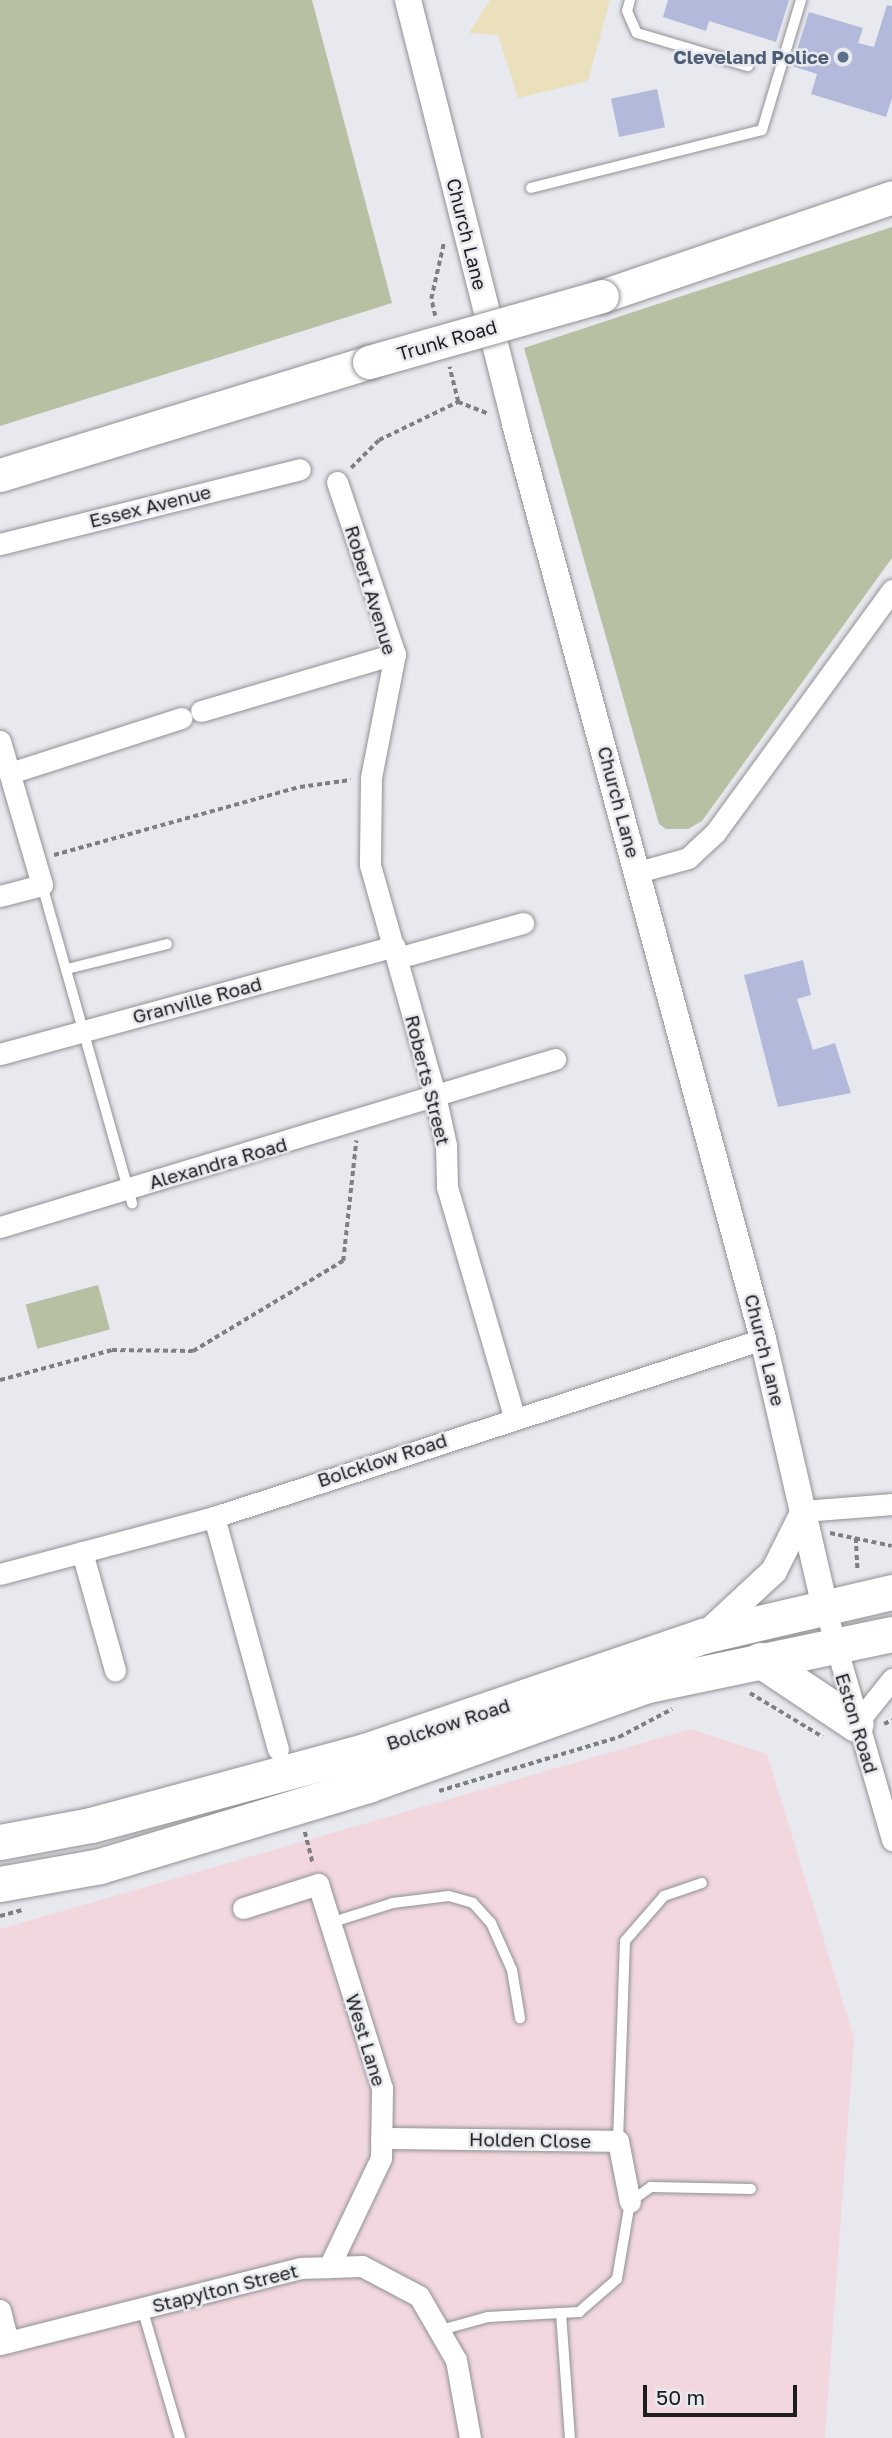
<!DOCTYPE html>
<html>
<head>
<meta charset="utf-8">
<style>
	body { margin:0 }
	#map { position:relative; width:892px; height:2438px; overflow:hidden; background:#e8e9ee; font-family:"Golos Text",sans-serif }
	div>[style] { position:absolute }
	.industrial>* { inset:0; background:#f2d8de }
	.green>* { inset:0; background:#b7c0a3; transform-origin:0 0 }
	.sand>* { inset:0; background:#eae0bb }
	.building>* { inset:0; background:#b3b9db; transform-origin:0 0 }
	.path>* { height:3.5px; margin-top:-1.75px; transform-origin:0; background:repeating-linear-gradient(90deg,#7e7f82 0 5px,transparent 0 8.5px) }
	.roads { filter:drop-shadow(0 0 2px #909195) drop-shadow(0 0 2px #909195) }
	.service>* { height:10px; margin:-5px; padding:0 5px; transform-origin:5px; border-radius:5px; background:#fff }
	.minor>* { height:21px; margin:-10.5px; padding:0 10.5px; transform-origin:10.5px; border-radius:10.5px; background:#fff }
	.tertiary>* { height:26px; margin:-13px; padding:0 13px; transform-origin:13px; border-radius:13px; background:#fff }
	.primary>* { height:33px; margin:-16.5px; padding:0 16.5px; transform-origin:16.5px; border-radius:16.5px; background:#fff }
	.trunk>* { height:35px; margin:-17.5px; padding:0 17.5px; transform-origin:17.5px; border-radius:17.5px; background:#fff }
	.bridges { filter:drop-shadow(0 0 2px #909195) drop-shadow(0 0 2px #909195) }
	.primary-bridge>* { height:33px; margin:-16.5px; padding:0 16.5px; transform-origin:16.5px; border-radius:16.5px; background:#fff }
	.dots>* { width:19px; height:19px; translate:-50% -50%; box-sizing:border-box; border:4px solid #e8e9ee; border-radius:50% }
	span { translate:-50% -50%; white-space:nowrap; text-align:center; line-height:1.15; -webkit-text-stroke:5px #e8e9ee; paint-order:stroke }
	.service-label { font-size:19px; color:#4e5e75; font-weight:700 }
	.right { translate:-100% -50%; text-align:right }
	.street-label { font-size:19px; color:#1d1d1f }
	.scale { position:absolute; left:643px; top:2385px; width:154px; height:32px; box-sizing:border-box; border:4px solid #1d1d1f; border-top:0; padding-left:9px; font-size:21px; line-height:24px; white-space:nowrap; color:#1d1d1f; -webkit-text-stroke:5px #e8e9ee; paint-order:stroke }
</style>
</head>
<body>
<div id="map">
	<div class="industrial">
		<i style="clip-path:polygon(691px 1729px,767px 1754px,854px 2038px,825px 2438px,0 2438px,0 1929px)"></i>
	</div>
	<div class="green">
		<i style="clip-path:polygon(0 0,312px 0,392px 303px,0 426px)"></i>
		<i style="clip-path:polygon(892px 227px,892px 558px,702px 821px,688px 829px,666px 829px,659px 824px,524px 348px)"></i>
		<i style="left:98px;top:1285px;width:46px;height:75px;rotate:75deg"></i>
	</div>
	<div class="sand">
		<i style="clip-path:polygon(490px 0,610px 0,588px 81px,518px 98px,498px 35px,469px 33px)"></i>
	</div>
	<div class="building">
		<i style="clip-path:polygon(668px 0,789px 0,776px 42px,709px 21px,706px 31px,663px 17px)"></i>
		<i style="clip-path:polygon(887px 5px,892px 6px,892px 98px,886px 117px,811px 94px,817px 74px,792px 66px,809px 12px,863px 28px,858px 43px,874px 47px)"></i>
		<i style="left:657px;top:89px;width:39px;height:47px;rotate:78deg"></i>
		<i style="clip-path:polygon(803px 960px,811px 995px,797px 999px,813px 1050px,835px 1043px,851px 1093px,778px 1107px,744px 975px)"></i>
	</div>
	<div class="path">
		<i style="left:435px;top:316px;width:17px;rotate:-103deg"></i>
		<i style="left:431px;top:299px;width:58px;rotate:-77.2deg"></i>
		<i style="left:458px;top:402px;width:33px;rotate:21deg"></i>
		<i style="left:351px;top:468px;width:40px;rotate:-45deg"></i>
		<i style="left:379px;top:440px;width:88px;rotate:-25.7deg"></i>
		<i style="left:458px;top:402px;width:36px;rotate:-104deg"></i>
		<i style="left:54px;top:855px;width:255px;rotate:-15.5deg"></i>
		<i style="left:300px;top:787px;width:51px;rotate:-7.8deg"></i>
		<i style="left:0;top:1380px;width:116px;rotate:-15deg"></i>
		<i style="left:112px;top:1350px;width:81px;rotate:0.7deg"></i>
		<i style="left:193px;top:1351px;width:175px;rotate:-31deg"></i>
		<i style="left:343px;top:1261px;width:121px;rotate:-83.8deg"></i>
		<i style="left:830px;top:1533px;width:63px;rotate:11.8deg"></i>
		<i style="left:856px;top:1538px;width:34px;rotate:87deg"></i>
		<i style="left:750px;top:1693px;width:85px;rotate:31.1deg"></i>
		<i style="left:884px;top:1724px;width:9px;rotate:-27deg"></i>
		<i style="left:439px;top:1791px;width:188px;rotate:-16.7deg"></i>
		<i style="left:619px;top:1737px;width:60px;rotate:-27.8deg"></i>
		<i style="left:305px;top:1832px;width:34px;rotate:76deg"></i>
		<i style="left:0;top:1916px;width:23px;rotate:-15deg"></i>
	</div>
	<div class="roads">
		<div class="service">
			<i style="left:630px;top:0;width:11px;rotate:105deg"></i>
			<i style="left:627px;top:11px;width:24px;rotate:66deg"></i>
			<i style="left:637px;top:33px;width:116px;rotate:16.6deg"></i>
			<i style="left:531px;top:188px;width:238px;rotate:-14.1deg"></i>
			<i style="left:762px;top:130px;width:136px;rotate:-73.3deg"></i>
			<i style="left:42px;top:885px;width:331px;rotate:74.2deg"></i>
			<i style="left:67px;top:969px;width:103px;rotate:-14deg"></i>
			<i style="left:330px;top:1923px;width:66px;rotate:-17.6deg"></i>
			<i style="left:393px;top:1903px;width:56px;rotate:-7.1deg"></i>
			<i style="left:449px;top:1896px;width:25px;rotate:16deg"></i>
			<i style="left:473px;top:1903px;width:27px;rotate:48deg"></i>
			<i style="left:491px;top:1923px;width:51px;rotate:65.9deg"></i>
			<i style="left:512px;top:1970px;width:49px;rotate:80.5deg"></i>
			<i style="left:618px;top:2141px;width:200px;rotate:-88deg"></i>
			<i style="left:625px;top:1941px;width:60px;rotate:-49.1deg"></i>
			<i style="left:664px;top:1896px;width:40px;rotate:-18.9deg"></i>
			<i style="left:142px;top:2308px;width:135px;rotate:73.7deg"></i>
			<i style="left:561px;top:2313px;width:125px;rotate:85.9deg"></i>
			<i style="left:441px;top:2330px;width:49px;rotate:-15.5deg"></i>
			<i style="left:488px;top:2317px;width:91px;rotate:-3.1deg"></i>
			<i style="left:579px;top:2312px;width:50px;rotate:-41deg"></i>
			<i style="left:617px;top:2279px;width:78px;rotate:-80.4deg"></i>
			<i style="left:630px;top:2202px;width:26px;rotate:-36deg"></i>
			<i style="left:651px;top:2187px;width:100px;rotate:1.1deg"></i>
		</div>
		<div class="minor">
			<i style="left:337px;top:482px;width:182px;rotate:71.4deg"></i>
			<i style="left:395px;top:654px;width:125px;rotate:101deg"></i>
			<i style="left:371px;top:777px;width:88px;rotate:90.7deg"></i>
			<i style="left:370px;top:865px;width:239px;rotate:74.2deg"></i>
			<i style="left:435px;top:1095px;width:51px;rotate:77.6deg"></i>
			<i style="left:446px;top:1145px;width:42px;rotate:88.6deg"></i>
			<i style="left:447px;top:1187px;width:239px;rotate:73.7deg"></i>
			<i style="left:0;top:544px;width:309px;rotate:-14deg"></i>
			<i style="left:201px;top:711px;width:202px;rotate:-16.4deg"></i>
			<i style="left:0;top:741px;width:150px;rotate:73.7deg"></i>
			<i style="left:42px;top:885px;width:43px;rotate:165.3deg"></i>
			<i style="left:10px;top:773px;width:180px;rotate:-17.8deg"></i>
			<i style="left:638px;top:872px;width:52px;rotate:-15.6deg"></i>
			<i style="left:688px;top:858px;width:37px;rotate:-43deg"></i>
			<i style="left:715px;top:833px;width:301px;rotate:-53.9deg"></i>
			<i style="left:397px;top:958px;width:131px;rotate:-15.5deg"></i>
			<i style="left:0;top:1054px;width:409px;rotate:-15.3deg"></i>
			<i style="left:0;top:1227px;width:580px;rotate:-16.84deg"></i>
			<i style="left:804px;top:1511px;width:88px;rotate:-4.5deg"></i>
			<i style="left:214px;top:1517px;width:241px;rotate:74.6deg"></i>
			<i style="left:82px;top:1552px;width:123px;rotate:74.4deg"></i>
			<i style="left:0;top:1574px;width:221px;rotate:-14.9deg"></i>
			<i style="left:214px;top:1517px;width:577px;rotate:-17.96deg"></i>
			<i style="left:824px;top:1604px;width:246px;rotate:73.9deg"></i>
			<i style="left:856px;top:1724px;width:58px;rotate:-51.3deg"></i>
			<i style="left:243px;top:1908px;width:79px;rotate:-17.7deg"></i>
			<i style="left:318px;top:1884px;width:214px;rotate:72.6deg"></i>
			<i style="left:382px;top:2088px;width:70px;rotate:90.8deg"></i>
			<i style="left:381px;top:2158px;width:121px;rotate:115.5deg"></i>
			<i style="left:381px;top:2138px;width:237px;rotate:0.7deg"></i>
			<i style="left:618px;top:2141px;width:62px;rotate:78.9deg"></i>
			<i style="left:0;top:2310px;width:33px;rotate:76deg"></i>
			<i style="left:0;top:2344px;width:309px;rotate:-14.2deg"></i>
			<i style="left:300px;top:2268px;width:62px;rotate:-1.8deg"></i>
			<i style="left:362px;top:2266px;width:64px;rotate:27.8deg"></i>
			<i style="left:419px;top:2296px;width:74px;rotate:60deg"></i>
			<i style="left:456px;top:2360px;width:79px;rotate:79.8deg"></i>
		</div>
		<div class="tertiary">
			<i style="left:408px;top:0;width:437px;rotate:75.8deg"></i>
			<i style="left:515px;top:424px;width:948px;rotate:74.83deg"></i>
			<i style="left:763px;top:1339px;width:272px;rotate:77deg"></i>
			<i style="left:705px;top:1635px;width:94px;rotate:-42.8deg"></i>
			<i style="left:774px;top:1571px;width:67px;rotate:-63.4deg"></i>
		</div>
		<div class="primary">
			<i style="left:602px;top:296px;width:306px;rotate:-18.8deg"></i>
			<i style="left:0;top:475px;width:386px;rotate:-17deg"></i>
		</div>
		<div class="trunk">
			<i style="left:760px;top:1660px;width:115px;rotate:33.7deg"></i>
			<i style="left:0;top:1842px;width:93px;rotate:-10.6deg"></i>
			<i style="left:91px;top:1825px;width:284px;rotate:-15.1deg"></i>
			<i style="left:365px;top:1751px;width:357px;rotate:-18.8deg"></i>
			<i style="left:703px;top:1636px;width:194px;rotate:-13.1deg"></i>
			<i style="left:0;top:1884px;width:102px;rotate:-10.2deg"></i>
			<i style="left:100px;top:1866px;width:280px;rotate:-16.8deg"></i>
			<i style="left:368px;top:1785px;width:297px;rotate:-19.7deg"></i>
			<i style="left:648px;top:1685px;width:249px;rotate:-11.8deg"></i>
		</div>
	</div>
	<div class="bridges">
		<div class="primary-bridge">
			<i style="left:369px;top:362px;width:242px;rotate:-15.8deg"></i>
		</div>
	</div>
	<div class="dots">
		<i style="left:843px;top:57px;background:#5c6f8a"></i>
	</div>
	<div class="service-label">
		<span class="right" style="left:829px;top:57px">Cleveland Police</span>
	</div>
	<div class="street-label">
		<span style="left:467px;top:234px;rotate:76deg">Church Lane</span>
		<span style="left:447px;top:340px;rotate:-16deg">Trunk Road</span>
		<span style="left:150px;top:506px;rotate:-14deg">Essex Avenue</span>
		<span style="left:371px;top:590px;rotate:73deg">Robert Avenue</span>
		<span style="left:619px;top:802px;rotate:75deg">Church Lane</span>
		<span style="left:197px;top:1000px;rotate:-15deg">Granville Road</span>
		<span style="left:428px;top:1080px;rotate:76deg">Roberts Street</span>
		<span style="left:218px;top:1163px;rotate:-16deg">Alexandra Road</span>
		<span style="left:765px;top:1350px;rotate:76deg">Church Lane</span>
		<span style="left:382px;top:1460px;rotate:-18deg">Bolcklow Road</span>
		<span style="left:857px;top:1723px;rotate:73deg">Eston Road</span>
		<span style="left:448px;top:1724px;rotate:-18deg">Bolckow Road</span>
		<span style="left:366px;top:2040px;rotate:73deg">West Lane</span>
		<span style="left:530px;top:2140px;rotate:1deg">Holden Close</span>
		<span style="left:225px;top:2288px;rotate:-14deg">Stapylton Street</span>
	</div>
	<div class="scale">50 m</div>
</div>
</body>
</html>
